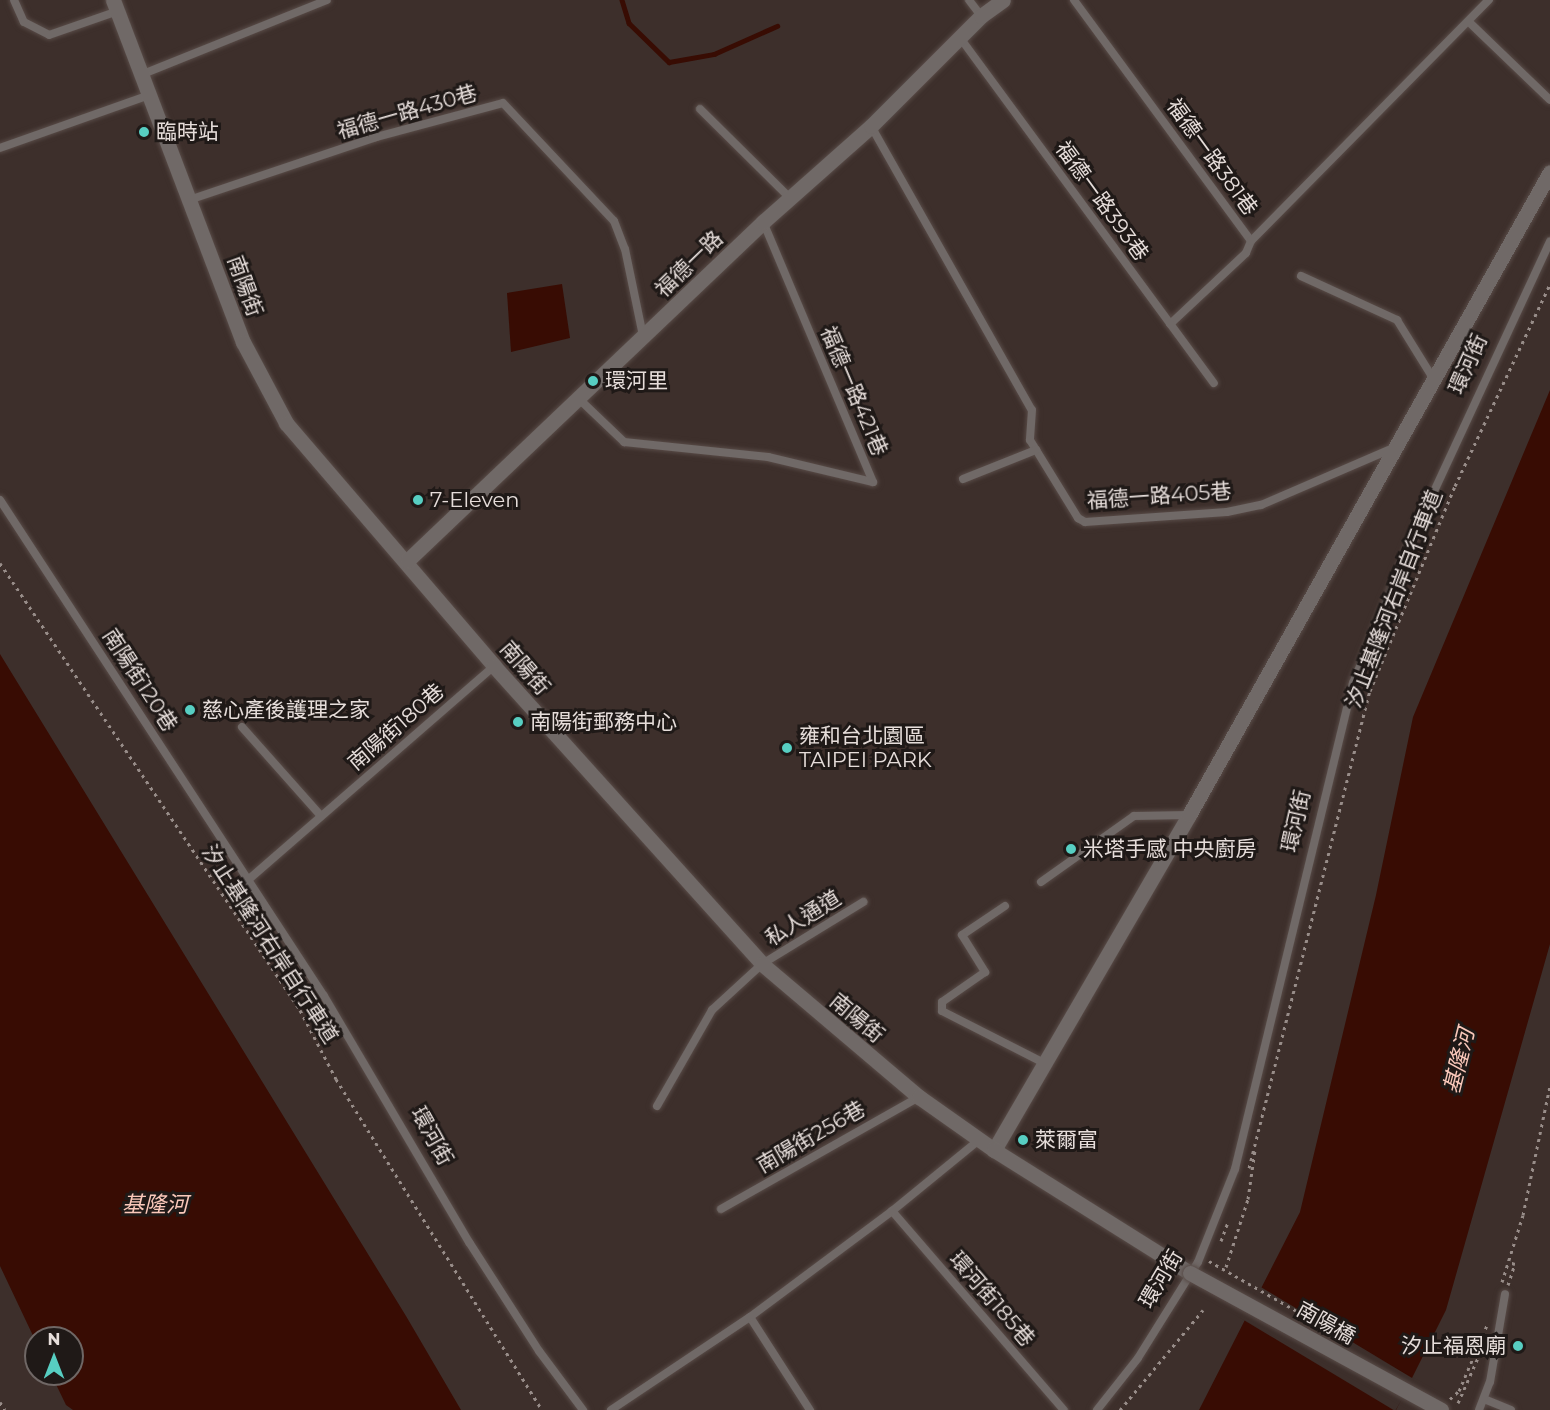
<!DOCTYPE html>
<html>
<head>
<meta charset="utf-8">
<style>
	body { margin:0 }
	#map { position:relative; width:1550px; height:1410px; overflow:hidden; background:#3d2f2b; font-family:Montserrat,"Noto Sans TC",sans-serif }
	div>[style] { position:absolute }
	.water>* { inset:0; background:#380c03 }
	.pier>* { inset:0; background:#3d2f2b; transform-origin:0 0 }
	.stream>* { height:4.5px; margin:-2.25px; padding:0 2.25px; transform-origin:2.25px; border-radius:2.25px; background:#380c03 }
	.path>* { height:3px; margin-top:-1.5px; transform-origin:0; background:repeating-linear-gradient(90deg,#988d89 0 3px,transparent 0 7.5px) }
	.roads { filter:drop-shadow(0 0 2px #584b47) drop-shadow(0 0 2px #584b47) }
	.service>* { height:8px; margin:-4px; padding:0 4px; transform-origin:4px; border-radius:4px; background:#706967 }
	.minor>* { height:15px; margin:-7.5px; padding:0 7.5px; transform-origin:7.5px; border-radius:7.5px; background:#706967 }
	.tertiary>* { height:15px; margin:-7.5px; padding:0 7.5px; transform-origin:7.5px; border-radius:7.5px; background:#706967 }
	.path-bridge>* { height:3px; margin-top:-1.5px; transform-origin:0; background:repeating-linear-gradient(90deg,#988d89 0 3px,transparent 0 7.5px) }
	.bridges { filter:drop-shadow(0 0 2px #584b47) drop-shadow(0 0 2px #584b47) }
	.tertiary-bridge>* { height:15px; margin:-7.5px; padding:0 7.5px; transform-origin:7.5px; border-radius:7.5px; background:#706967 }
	.dots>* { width:16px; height:16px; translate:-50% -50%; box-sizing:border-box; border:3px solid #1f1917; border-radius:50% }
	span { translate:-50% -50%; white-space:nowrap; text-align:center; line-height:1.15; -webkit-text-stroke:6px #1f1917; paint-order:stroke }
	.street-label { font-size:21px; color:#e6ddda }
	.poi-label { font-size:21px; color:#e6ddda }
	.left { translate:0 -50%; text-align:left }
	.right { translate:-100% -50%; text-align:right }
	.water-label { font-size:22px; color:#fac8ba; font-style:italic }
	.north { position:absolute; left:24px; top:1326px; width:60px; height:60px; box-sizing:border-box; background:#1f1917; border:2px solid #6f6765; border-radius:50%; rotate:0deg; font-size:16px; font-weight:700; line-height:24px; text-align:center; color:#e6ddda }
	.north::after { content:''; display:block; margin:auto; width:21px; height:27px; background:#57cec2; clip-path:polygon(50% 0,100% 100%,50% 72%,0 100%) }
</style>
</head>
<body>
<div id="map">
	<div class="water">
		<i style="clip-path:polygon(562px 284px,570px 338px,511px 352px,507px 293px)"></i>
		<i style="clip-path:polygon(1550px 390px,1550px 944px,1446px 1310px,1396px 1410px,1199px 1410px,1300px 1212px,1376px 895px,1413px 717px)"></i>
		<i style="clip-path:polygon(0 654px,406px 1316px,461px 1410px,73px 1410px,66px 1405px,51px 1374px,72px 1374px,72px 1338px,36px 1338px,36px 1342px,0 1266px)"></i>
	</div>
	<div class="pier">
		<i style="left:1259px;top:1286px;width:181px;height:37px;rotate:31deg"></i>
	</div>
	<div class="stream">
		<i style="left:622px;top:0;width:24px;rotate:73deg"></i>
		<i style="left:629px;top:23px;width:56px;rotate:44.3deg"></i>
		<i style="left:669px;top:62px;width:46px;rotate:-10.1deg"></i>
		<i style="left:714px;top:54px;width:69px;rotate:-24deg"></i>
	</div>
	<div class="path">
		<i style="left:0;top:563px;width:538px;rotate:56.13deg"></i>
		<i style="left:300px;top:1010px;width:78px;rotate:62.4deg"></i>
		<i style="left:336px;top:1079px;width:390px;rotate:58.1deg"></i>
		<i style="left:1249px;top:1168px;width:492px;rotate:-75.8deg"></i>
		<i style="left:1370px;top:691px;width:222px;rotate:-67.5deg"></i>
		<i style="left:1455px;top:486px;width:223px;rotate:-64.8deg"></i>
		<i style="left:1221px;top:1241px;width:20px;rotate:-70deg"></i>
		<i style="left:1226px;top:1267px;width:71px;rotate:-72.1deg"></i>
		<i style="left:1248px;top:1199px;width:49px;rotate:-81.9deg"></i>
		<i style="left:1502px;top:1282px;width:70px;rotate:-72.6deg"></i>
		<i style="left:1523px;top:1215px;width:132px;rotate:-78.2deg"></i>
		<i style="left:1508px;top:1285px;width:22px;rotate:-72deg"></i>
		<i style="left:1515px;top:1264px;width:6px;rotate:-162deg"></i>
		<i style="left:1450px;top:1399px;width:12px;rotate:-42deg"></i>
		<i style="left:1459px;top:1391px;width:72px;rotate:-67deg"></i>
		<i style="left:0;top:1402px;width:9px;rotate:58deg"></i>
		<i style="left:1458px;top:1403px;width:64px;rotate:-66.2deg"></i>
		<i style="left:1120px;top:1410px;width:130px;rotate:-50.3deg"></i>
	</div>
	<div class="roads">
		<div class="service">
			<i style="left:14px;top:0;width:24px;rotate:66deg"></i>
			<i style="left:24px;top:22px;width:28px;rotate:27deg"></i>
			<i style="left:49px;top:35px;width:73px;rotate:-19.2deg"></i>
			<i style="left:969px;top:0;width:20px;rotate:53deg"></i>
			<i style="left:1074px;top:0;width:299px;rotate:53.7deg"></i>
			<i style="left:1251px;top:241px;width:13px;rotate:113deg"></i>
			<i style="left:1246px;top:253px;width:104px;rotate:136.9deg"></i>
			<i style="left:1469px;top:22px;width:112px;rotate:43.9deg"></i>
			<i style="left:961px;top:39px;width:427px;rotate:53.7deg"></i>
			<i style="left:143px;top:74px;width:198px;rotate:-21.9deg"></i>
			<i style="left:700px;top:109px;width:127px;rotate:44.7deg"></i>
			<i style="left:871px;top:126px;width:326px;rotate:60.5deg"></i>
			<i style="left:1032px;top:410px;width:30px;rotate:94deg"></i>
			<i style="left:1030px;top:440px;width:92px;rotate:58.4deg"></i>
			<i style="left:1078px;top:518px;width:8px;rotate:30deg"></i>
			<i style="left:1085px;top:522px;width:142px;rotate:-4deg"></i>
			<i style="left:1227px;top:512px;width:35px;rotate:-12deg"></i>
			<i style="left:1261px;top:505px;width:142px;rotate:-23.3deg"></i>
			<i style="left:0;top:148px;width:159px;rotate:-19.5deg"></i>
			<i style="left:192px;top:199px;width:194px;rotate:-18.6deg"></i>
			<i style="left:376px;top:137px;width:131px;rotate:-15deg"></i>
			<i style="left:503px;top:103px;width:162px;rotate:46.8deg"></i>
			<i style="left:614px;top:221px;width:30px;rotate:69deg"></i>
			<i style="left:625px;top:249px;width:89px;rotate:78.3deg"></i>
			<i style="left:1251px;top:241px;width:339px;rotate:-45.4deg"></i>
			<i style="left:1301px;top:276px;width:106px;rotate:24.6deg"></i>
			<i style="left:1397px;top:320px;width:68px;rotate:58.2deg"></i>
			<i style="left:578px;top:398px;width:64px;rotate:43.7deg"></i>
			<i style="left:624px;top:442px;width:145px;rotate:5.9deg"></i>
			<i style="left:768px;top:457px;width:108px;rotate:13.4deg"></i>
			<i style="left:873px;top:482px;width:282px;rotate:-112.9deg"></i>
			<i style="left:963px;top:479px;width:79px;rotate:-21.7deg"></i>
			<i style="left:0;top:500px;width:592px;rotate:56.85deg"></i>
			<i style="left:324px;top:996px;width:286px;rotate:59.5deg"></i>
			<i style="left:469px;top:1242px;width:130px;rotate:57.3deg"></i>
			<i style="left:539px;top:1351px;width:74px;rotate:53.3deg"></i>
			<i style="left:242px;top:727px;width:119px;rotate:48.4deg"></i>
			<i style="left:248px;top:880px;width:326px;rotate:-41deg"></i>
			<i style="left:1041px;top:882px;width:114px;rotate:-35.4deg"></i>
			<i style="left:1134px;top:816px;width:55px;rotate:-1deg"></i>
			<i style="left:1005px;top:906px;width:52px;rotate:146deg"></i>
			<i style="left:962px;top:935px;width:44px;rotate:58.1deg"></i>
			<i style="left:985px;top:972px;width:52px;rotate:145.1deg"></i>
			<i style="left:942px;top:1002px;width:9px;rotate:90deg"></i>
			<i style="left:942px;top:1011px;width:117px;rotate:27deg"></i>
			<i style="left:657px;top:1106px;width:111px;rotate:-60.2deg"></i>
			<i style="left:712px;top:1010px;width:68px;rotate:-42.6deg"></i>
			<i style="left:762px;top:964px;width:119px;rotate:-31.5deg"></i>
			<i style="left:721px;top:1209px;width:227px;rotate:-29.5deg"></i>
			<i style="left:892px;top:1211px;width:263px;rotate:49.2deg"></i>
			<i style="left:750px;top:1317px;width:111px;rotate:57.2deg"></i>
			<i style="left:1484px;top:1399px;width:29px;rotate:22deg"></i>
			<i style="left:611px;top:1410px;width:167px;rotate:-33.8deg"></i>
			<i style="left:750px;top:1317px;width:177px;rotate:-36.7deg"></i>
			<i style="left:892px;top:1211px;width:112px;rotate:-39.2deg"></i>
			<i style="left:1097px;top:1410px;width:66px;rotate:-51.7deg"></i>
			<i style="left:1138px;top:1358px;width:113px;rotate:-58deg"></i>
			<i style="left:1198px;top:1262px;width:100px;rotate:-68.3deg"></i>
			<i style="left:1235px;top:1169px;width:500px;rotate:-76.35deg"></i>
			<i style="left:1353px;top:683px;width:168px;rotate:-67.6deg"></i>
			<i style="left:1417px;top:528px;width:316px;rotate:-65.1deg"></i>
			<i style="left:1479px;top:1410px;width:30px;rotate:-69deg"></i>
			<i style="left:1490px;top:1382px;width:89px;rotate:-80.3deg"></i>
		</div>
		<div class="minor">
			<i style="left:994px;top:1150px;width:388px;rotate:-59.8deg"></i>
			<i style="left:1189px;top:815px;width:737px;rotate:-60.69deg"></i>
		</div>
		<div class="tertiary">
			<i style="left:113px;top:0;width:366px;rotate:69.2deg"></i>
			<i style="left:243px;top:342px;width:92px;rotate:62deg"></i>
			<i style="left:286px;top:423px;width:320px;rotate:49.4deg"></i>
			<i style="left:494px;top:666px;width:401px;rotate:48deg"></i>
			<i style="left:762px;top:964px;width:206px;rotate:40.3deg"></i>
			<i style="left:919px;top:1097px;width:92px;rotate:35.2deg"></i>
			<i style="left:994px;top:1150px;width:231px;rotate:32.1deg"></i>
			<i style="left:407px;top:561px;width:492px;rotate:-43.6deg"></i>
			<i style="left:763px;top:222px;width:144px;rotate:-41.6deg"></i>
			<i style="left:871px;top:126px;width:156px;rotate:-45deg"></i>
			<i style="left:981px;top:16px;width:27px;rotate:-36deg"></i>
		</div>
	</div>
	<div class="path-bridge">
		<i style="left:1209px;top:1261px;width:115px;rotate:29.7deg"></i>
	</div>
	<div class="bridges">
		<div class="tertiary-bridge">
			<i style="left:1190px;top:1273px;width:286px;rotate:28.6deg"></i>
		</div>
	</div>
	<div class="dots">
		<i style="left:144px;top:132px;background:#57cec2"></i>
		<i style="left:593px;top:381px;background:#57cec2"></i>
		<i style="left:418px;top:500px;background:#57cec2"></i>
		<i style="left:190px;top:710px;background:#57cec2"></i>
		<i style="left:518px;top:722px;background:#57cec2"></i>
		<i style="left:787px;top:748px;background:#57cec2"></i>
		<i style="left:1071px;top:849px;background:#57cec2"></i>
		<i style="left:1023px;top:1140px;background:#57cec2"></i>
		<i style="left:1518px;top:1346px;background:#57cec2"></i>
	</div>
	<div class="street-label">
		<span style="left:407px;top:112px;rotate:-16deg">福德一路430巷</span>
		<span style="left:1212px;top:157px;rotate:54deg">福德一路381巷</span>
		<span style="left:1102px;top:201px;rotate:54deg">福德一路393巷</span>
		<span style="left:689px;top:264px;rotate:-44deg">福德一路</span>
		<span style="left:245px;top:286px;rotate:70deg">南陽街</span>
		<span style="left:1468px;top:364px;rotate:-66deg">環河街</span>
		<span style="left:854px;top:391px;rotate:67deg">福德一路421巷</span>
		<span style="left:1159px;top:496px;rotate:-4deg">福德一路405巷</span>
		<span style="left:1394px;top:599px;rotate:-69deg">汐止基隆河右岸自行車道</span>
		<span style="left:525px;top:668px;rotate:49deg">南陽街</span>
		<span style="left:140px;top:680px;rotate:57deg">南陽街120巷</span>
		<span style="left:396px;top:727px;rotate:-41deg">南陽街180巷</span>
		<span style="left:1296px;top:821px;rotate:-77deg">環河街</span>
		<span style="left:803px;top:918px;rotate:-32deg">私人通道</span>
		<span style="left:270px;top:944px;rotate:57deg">汐止基隆河右岸自行車道</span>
		<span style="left:857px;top:1018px;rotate:40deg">南陽街</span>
		<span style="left:432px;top:1136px;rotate:61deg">環河街</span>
		<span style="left:811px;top:1137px;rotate:-30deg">南陽街256巷</span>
		<span style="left:1161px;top:1279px;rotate:-59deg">環河街</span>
		<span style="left:992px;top:1299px;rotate:49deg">環河街185巷</span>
		<span style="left:1326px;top:1323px;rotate:29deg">南陽橋</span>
	</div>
	<div class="poi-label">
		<span class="left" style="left:156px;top:132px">臨時站</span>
		<span class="left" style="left:605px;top:381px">環河里</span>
		<span class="left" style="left:430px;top:500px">7-Eleven</span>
		<span class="left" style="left:202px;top:710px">慈心產後護理之家</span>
		<span class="left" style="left:530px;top:722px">南陽街郵務中心</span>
		<span class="left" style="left:799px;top:748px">雍和台北園區<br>TAIPEI PARK</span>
		<span class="left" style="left:1083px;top:849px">米塔手感 中央廚房</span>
		<span class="left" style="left:1035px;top:1140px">萊爾富</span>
		<span class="right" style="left:1506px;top:1346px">汐止福恩廟</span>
	</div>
	<div class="water-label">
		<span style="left:1459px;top:1061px;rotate:-76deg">基隆河</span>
		<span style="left:155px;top:1205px">基隆河</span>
	</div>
	<div class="north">N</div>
</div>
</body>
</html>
